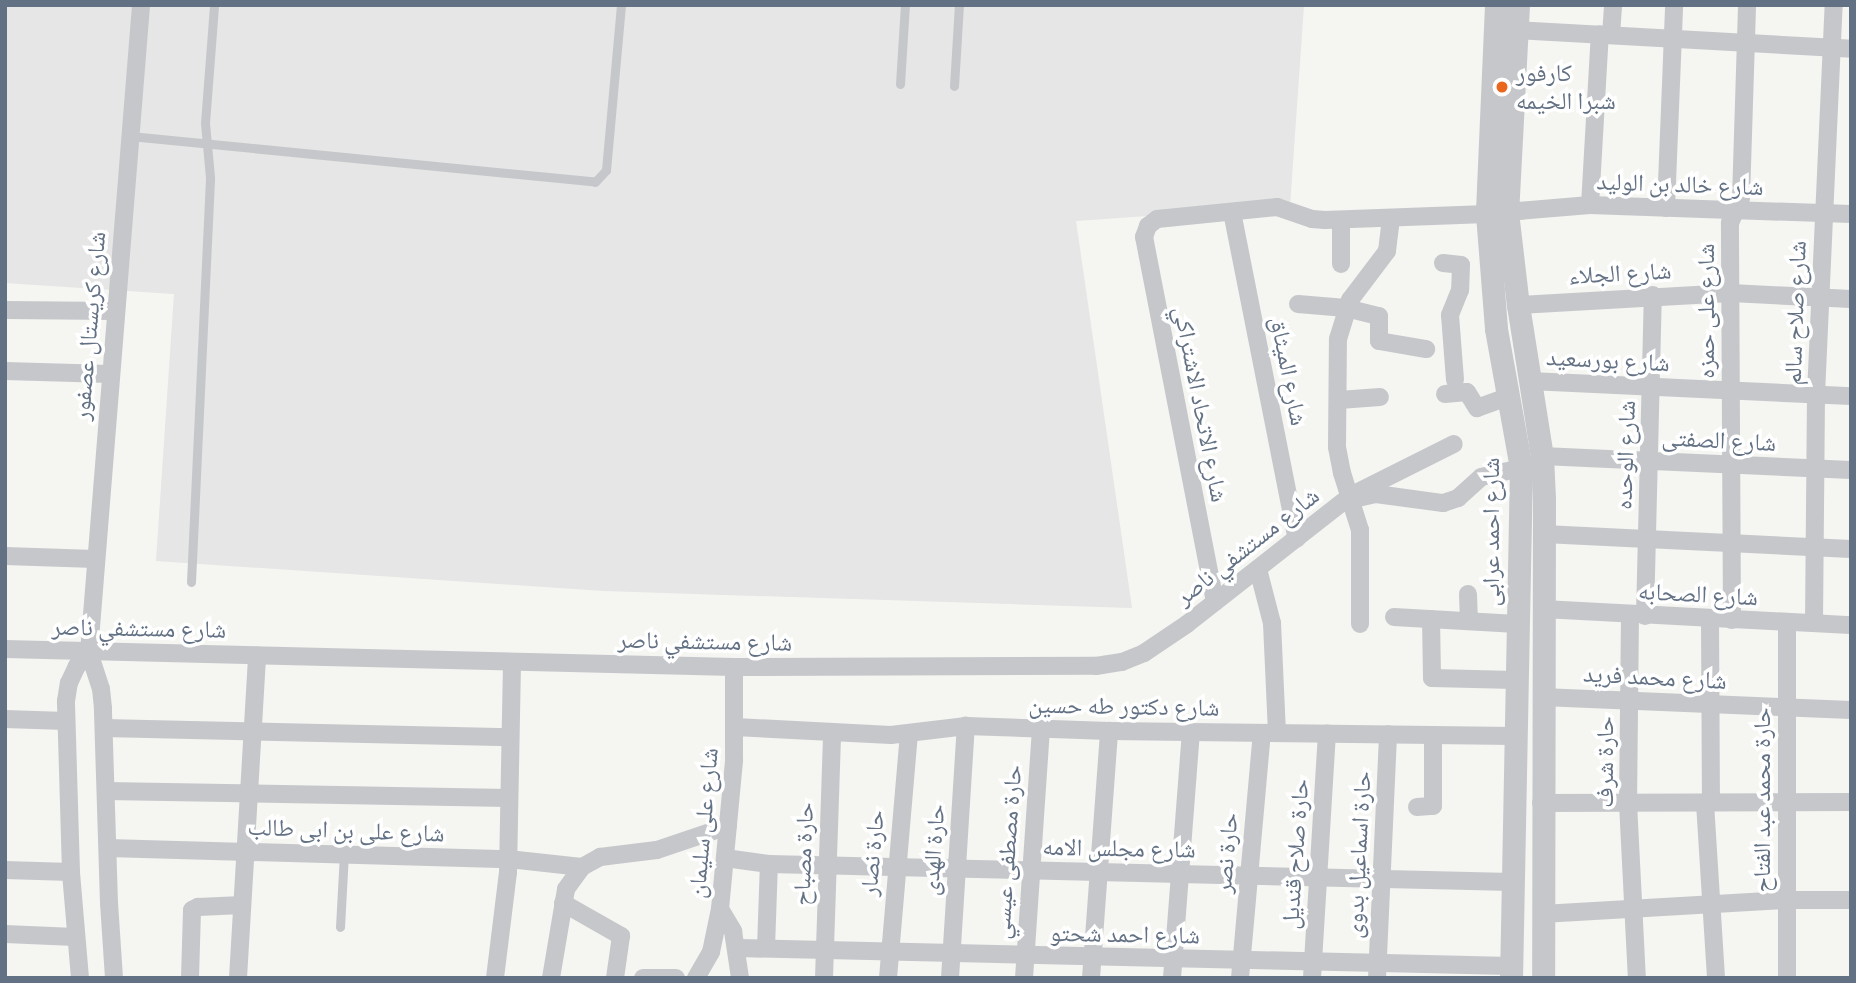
<!DOCTYPE html>
<html>
<head>
<meta charset="utf-8">
<style>
	body { margin:0 }
	#map { position:relative; width:1856px; height:983px; overflow:hidden; background:#f5f5f1; font-family:"Titillium Web","Noto Naskh Arabic",sans-serif }
	div>[style] { position:absolute }
	.built>* { inset:0; background:#e5e6e5 }
	.service>* { height:9px; margin:-4.5px; padding:0 4.5px; transform-origin:4.5px; border-radius:4.5px; background:#c5c7cb }
	.minor>* { height:18px; margin:-9px; padding:0 9px; transform-origin:9px; border-radius:9px; background:#c5c7cb }
	.tertiary>* { height:23px; margin:-11.5px; padding:0 11.5px; transform-origin:11.5px; border-radius:11.5px; background:#c5c7cb }
	.dots>* { width:19px; height:19px; translate:-50% -50%; box-sizing:border-box; border:4px solid #fff; border-radius:50% }
	span { translate:-50% -50%; white-space:nowrap; text-align:center; line-height:1.15; -webkit-text-stroke:7px #fff; paint-order:stroke }
	.poi-label { font-size:24px; color:#637184 }
	.left { translate:0 -50%; text-align:left }
	.street-label { font-size:24px; color:#637184 }
	.frame { position:absolute; inset:0; border:7px solid #637184; pointer-events:none }
</style>
</head>
<body>
<div id="map">
	<div class="built">
		<i style="clip-path:polygon(5px 5px,1304px 5px,1290px 206px,1076px 221px,1132px 608px,604px 591px,156px 561px,174px 294px,5px 283px)"></i>
	</div>
	<div class="service">
		<i style="left:900px;top:84px;width:79px;rotate:-86.4deg"></i>
		<i style="left:954px;top:86px;width:81px;rotate:-86.5deg"></i>
		<i style="left:130px;top:136px;width:467px;rotate:5.6deg"></i>
		<i style="left:595px;top:182px;width:16px;rotate:-47deg"></i>
		<i style="left:606px;top:170px;width:166px;rotate:-84.8deg"></i>
		<i style="left:191px;top:582px;width:405px;rotate:-87.3deg"></i>
		<i style="left:210px;top:177px;width:54px;rotate:-95.3deg"></i>
		<i style="left:205px;top:123px;width:118px;rotate:-85.6deg"></i>
		<i style="left:340px;top:927px;width:73px;rotate:-86.9deg"></i>
	</div>
	<div class="minor">
		<i style="left:1516px;top:30px;width:336px;rotate:3.2deg"></i>
		<i style="left:1611px;top:35px;width:30px;rotate:-86deg"></i>
		<i style="left:1590px;top:205px;width:171px;rotate:-86.7deg"></i>
		<i style="left:1666px;top:208px;width:203px;rotate:-87.7deg"></i>
		<i style="left:1232px;top:212px;width:333px;rotate:78.8deg"></i>
		<i style="left:1507px;top:212px;width:83px;rotate:-4.8deg"></i>
		<i style="left:1590px;top:205px;width:261px;rotate:2deg"></i>
		<i style="left:1443px;top:263px;width:18px;rotate:6deg"></i>
		<i style="left:1461px;top:265px;width:25px;rotate:92deg"></i>
		<i style="left:1460px;top:290px;width:27px;rotate:112deg"></i>
		<i style="left:1450px;top:315px;width:65px;rotate:85.6deg"></i>
		<i style="left:1341px;top:264px;width:44px;rotate:-90deg"></i>
		<i style="left:1298px;top:304px;width:48px;rotate:4.8deg"></i>
		<i style="left:1346px;top:308px;width:34px;rotate:14deg"></i>
		<i style="left:1379px;top:316px;width:25px;rotate:90deg"></i>
		<i style="left:1379px;top:341px;width:48px;rotate:9.7deg"></i>
		<i style="left:1518px;top:305px;width:213px;rotate:-3.2deg"></i>
		<i style="left:1731px;top:293px;width:120px;rotate:2.9deg"></i>
		<i style="left:5px;top:310px;width:109px;rotate:0.5deg"></i>
		<i style="left:5px;top:371px;width:104px;rotate:1.7deg"></i>
		<i style="left:1530px;top:381px;width:321px;rotate:2.7deg"></i>
		<i style="left:1445px;top:394px;width:22px;rotate:-5deg"></i>
		<i style="left:1467px;top:392px;width:19px;rotate:58deg"></i>
		<i style="left:1477px;top:408px;width:33px;rotate:-20deg"></i>
		<i style="left:1339px;top:400px;width:41px;rotate:-4.2deg"></i>
		<i style="left:1542px;top:456px;width:309px;rotate:2.6deg"></i>
		<i style="left:1358px;top:498px;width:18px;rotate:-13deg"></i>
		<i style="left:1376px;top:494px;width:68px;rotate:7.7deg"></i>
		<i style="left:1443px;top:503px;width:16px;rotate:-18deg"></i>
		<i style="left:1458px;top:498px;width:31px;rotate:-42deg"></i>
		<i style="left:1481px;top:477px;width:41px;rotate:-12.7deg"></i>
		<i style="left:1544px;top:534px;width:307px;rotate:2.8deg"></i>
		<i style="left:5px;top:556px;width:90px;rotate:1.9deg"></i>
		<i style="left:1258px;top:569px;width:56px;rotate:75.5deg"></i>
		<i style="left:1272px;top:623px;width:110px;rotate:87.4deg"></i>
		<i style="left:1468px;top:594px;width:27px;rotate:88deg"></i>
		<i style="left:1215px;top:602px;width:372px;rotate:-101deg"></i>
		<i style="left:1144px;top:237px;width:12px;rotate:-70deg"></i>
		<i style="left:1148px;top:226px;width:11px;rotate:-38deg"></i>
		<i style="left:1157px;top:219px;width:121px;rotate:-5.7deg"></i>
		<i style="left:1277px;top:207px;width:37px;rotate:19deg"></i>
		<i style="left:1312px;top:219px;width:13px;rotate:4deg"></i>
		<i style="left:1325px;top:220px;width:162px;rotate:-2.1deg"></i>
		<i style="left:1543px;top:609px;width:308px;rotate:3deg"></i>
		<i style="left:1630px;top:615px;width:188px;rotate:90.6deg"></i>
		<i style="left:1628px;top:803px;width:175px;rotate:87.1deg"></i>
		<i style="left:1645px;top:616px;width:321px;rotate:-88.6deg"></i>
		<i style="left:1394px;top:617px;width:123px;rotate:3.3deg"></i>
		<i style="left:1431px;top:619px;width:59px;rotate:89deg"></i>
		<i style="left:1432px;top:678px;width:83px;rotate:1.4deg"></i>
		<i style="left:1710px;top:619px;width:183px;rotate:89.7deg"></i>
		<i style="left:1732px;top:620px;width:397px;rotate:-90.3deg"></i>
		<i style="left:1730px;top:223px;width:27px;rotate:-66deg"></i>
		<i style="left:1741px;top:198px;width:193px;rotate:-88.2deg"></i>
		<i style="left:1814px;top:623px;width:229px;rotate:-89.5deg"></i>
		<i style="left:1816px;top:394px;width:389px;rotate:-87.4deg"></i>
		<i style="left:1360px;top:624px;width:94px;rotate:-90deg"></i>
		<i style="left:1360px;top:530px;width:60px;rotate:-107.5deg"></i>
		<i style="left:1342px;top:473px;width:26px;rotate:-101deg"></i>
		<i style="left:1337px;top:447px;width:108px;rotate:-89.5deg"></i>
		<i style="left:1338px;top:339px;width:41px;rotate:-72.9deg"></i>
		<i style="left:1350px;top:300px;width:61px;rotate:-52.9deg"></i>
		<i style="left:1387px;top:251px;width:32px;rotate:-83deg"></i>
		<i style="left:5px;top:649px;width:729px;rotate:1.41deg"></i>
		<i style="left:734px;top:667px;width:362px;rotate:-0.2deg"></i>
		<i style="left:1096px;top:666px;width:26px;rotate:-9deg"></i>
		<i style="left:1122px;top:662px;width:24px;rotate:-22deg"></i>
		<i style="left:1144px;top:653px;width:52px;rotate:-34deg"></i>
		<i style="left:1187px;top:624px;width:207px;rotate:-38.1deg"></i>
		<i style="left:1350px;top:496px;width:116px;rotate:-26.6deg"></i>
		<i style="left:1542px;top:697px;width:309px;rotate:2.4deg"></i>
		<i style="left:5px;top:719px;width:61px;rotate:1.9deg"></i>
		<i style="left:735px;top:727px;width:156px;rotate:2.9deg"></i>
		<i style="left:891px;top:735px;width:76px;rotate:-6.8deg"></i>
		<i style="left:966px;top:726px;width:143px;rotate:2deg"></i>
		<i style="left:1109px;top:731px;width:405px;rotate:0.7deg"></i>
		<i style="left:104px;top:728px;width:406px;rotate:1.3deg"></i>
		<i style="left:106px;top:791px;width:402px;rotate:1deg"></i>
		<i style="left:1541px;top:803px;width:310px;rotate:-0.2deg"></i>
		<i style="left:1705px;top:803px;width:175px;rotate:86.4deg"></i>
		<i style="left:1417px;top:807px;width:16px;rotate:-4deg"></i>
		<i style="left:1433px;top:806px;width:71px;rotate:-90deg"></i>
		<i style="left:108px;top:848px;width:400px;rotate:1.6deg"></i>
		<i style="left:508px;top:859px;width:74px;rotate:6.2deg"></i>
		<i style="left:725px;top:858px;width:44px;rotate:7.8deg"></i>
		<i style="left:769px;top:864px;width:743px;rotate:1.39deg"></i>
		<i style="left:5px;top:870px;width:66px;rotate:1.7deg"></i>
		<i style="left:563px;top:903px;width:67px;rotate:29.6deg"></i>
		<i style="left:621px;top:936px;width:42px;rotate:98.1deg"></i>
		<i style="left:720px;top:909px;width:26px;rotate:59deg"></i>
		<i style="left:733px;top:931px;width:48px;rotate:81.5deg"></i>
		<i style="left:1542px;top:914px;width:245px;rotate:-3.3deg"></i>
		<i style="left:1787px;top:900px;width:64px"></i>
		<i style="left:5px;top:934px;width:70px;rotate:2.5deg"></i>
		<i style="left:737px;top:948px;width:774px;rotate:1.33deg"></i>
		<i style="left:766px;top:948px;width:84px;rotate:-88deg"></i>
		<i style="left:80px;top:978px;width:106px;rotate:-94.9deg"></i>
		<i style="left:71px;top:872px;width:171px;rotate:-91.7deg"></i>
		<i style="left:66px;top:701px;width:18px;rotate:-81deg"></i>
		<i style="left:69px;top:683px;width:19px;rotate:-65deg"></i>
		<i style="left:77px;top:666px;width:18px;rotate:-49deg"></i>
		<i style="left:114px;top:978px;width:75px;rotate:-93.8deg"></i>
		<i style="left:109px;top:903px;width:195px;rotate:-91.8deg"></i>
		<i style="left:103px;top:708px;width:19px;rotate:-96deg"></i>
		<i style="left:101px;top:689px;width:39px;rotate:-108deg"></i>
		<i style="left:89px;top:652px;width:649px;rotate:-85.4deg"></i>
		<i style="left:190px;top:978px;width:68px;rotate:-88.3deg"></i>
		<i style="left:192px;top:910px;width:7px;rotate:-27deg"></i>
		<i style="left:198px;top:907px;width:44px;rotate:-2.6deg"></i>
		<i style="left:238px;top:978px;width:323px;rotate:-86.6deg"></i>
		<i style="left:495px;top:978px;width:107px;rotate:-83deg"></i>
		<i style="left:508px;top:872px;width:210px;rotate:-88.9deg"></i>
		<i style="left:551px;top:978px;width:90px;rotate:-80.4deg"></i>
		<i style="left:566px;top:889px;width:27px;rotate:-54deg"></i>
		<i style="left:582px;top:867px;width:21px;rotate:-29deg"></i>
		<i style="left:600px;top:857px;width:57px;rotate:-7deg"></i>
		<i style="left:657px;top:850px;width:75px;rotate:-18.7deg"></i>
		<i style="left:643px;top:978px;width:33px"></i>
		<i style="left:696px;top:978px;width:30px;rotate:-60deg"></i>
		<i style="left:711px;top:952px;width:44px;rotate:-78.2deg"></i>
		<i style="left:720px;top:909px;width:150px;rotate:-84.6deg"></i>
		<i style="left:734px;top:760px;width:93px;rotate:-90deg"></i>
		<i style="left:824px;top:978px;width:246px;rotate:-88.1deg"></i>
		<i style="left:888px;top:978px;width:245px;rotate:-85.1deg"></i>
		<i style="left:950px;top:978px;width:253px;rotate:-86.4deg"></i>
		<i style="left:1024px;top:978px;width:249px;rotate:-86.1deg"></i>
		<i style="left:1091px;top:978px;width:248px;rotate:-85.8deg"></i>
		<i style="left:1172px;top:978px;width:247px;rotate:-85.6deg"></i>
		<i style="left:1240px;top:978px;width:246px;rotate:-84.9deg"></i>
		<i style="left:1312px;top:978px;width:245px;rotate:-86.5deg"></i>
		<i style="left:1377px;top:978px;width:244px;rotate:-87.4deg"></i>
		<i style="left:1787px;top:978px;width:355px;rotate:-90deg"></i>
	</div>
	<div class="tertiary">
		<i style="left:1496px;top:5px;width:209px;rotate:92.5deg"></i>
		<i style="left:1487px;top:214px;width:115px;rotate:85.5deg"></i>
		<i style="left:1496px;top:329px;width:141px;rotate:79.8deg"></i>
		<i style="left:1521px;top:468px;width:510px;rotate:91.12deg"></i>
		<i style="left:1518px;top:5px;width:207px;rotate:93deg"></i>
		<i style="left:1507px;top:212px;width:94px;rotate:83.3deg"></i>
		<i style="left:1518px;top:305px;width:153px;rotate:81deg"></i>
		<i style="left:1542px;top:456px;width:43px;rotate:87.3deg"></i>
		<i style="left:1544px;top:499px;width:479px;rotate:90.1deg"></i>
	</div>
	<div class="dots">
		<i style="left:1502px;top:87px;background:#ea661c"></i>
	</div>
	<div class="poi-label">
		<span class="left" style="left:1516px;top:87px">كارفور<br>شبرا الخيمه</span>
	</div>
	<div class="street-label">
		<span style="left:1680px;top:184px;rotate:2deg">شارع خالد بن الوليد</span>
		<span style="left:1620px;top:273px;rotate:-3deg">شارع الجلاء</span>
		<span style="left:1706px;top:311px;rotate:-90deg">شارع على حمزه</span>
		<span style="left:1795px;top:313px;rotate:-88deg">شارع صلاح سالم</span>
		<span style="left:89px;top:326px;rotate:-85deg">شارع كريستال عصفور</span>
		<span style="left:1608px;top:360px;rotate:3deg">شارع بورسعيد</span>
		<span style="left:1289px;top:371px;rotate:79deg">شارع الميثاق</span>
		<span style="left:1201px;top:404px;rotate:79deg">شارع الاتحاد الاشتراكي</span>
		<span style="left:1719px;top:440px;rotate:3deg">شارع الصفتى</span>
		<span style="left:1625px;top:455px;rotate:-88deg">شارع الوحده</span>
		<span style="left:1491px;top:532px;rotate:-90deg">شارع احمد عرابى</span>
		<span style="left:1247px;top:546px;rotate:-38deg">شارع مستشفي ناصر</span>
		<span style="left:1698px;top:594px;rotate:3deg">شارع الصحابه</span>
		<span style="left:139px;top:628px;rotate:1deg">شارع مستشفي ناصر</span>
		<span style="left:705px;top:641px;rotate:1deg">شارع مستشفي ناصر</span>
		<span style="left:1655px;top:677px;rotate:3deg">شارع محمد فريد</span>
		<span style="left:1124px;top:706px;rotate:1deg">شارع دكتور طه حسين</span>
		<span style="left:1605px;top:762px;rotate:-90deg">حارة شرف</span>
		<span style="left:1762px;top:800px;rotate:-90deg">حارة محمد عبد الفتاح</span>
		<span style="left:703px;top:823px;rotate:-85deg">شارع على سليمان</span>
		<span style="left:346px;top:830px;rotate:2deg">شارع على بن ابى طالب</span>
		<span style="left:1119px;top:848px;rotate:1deg">شارع مجلس الامه</span>
		<span style="left:933px;top:850px;rotate:-86deg">حارة الهدى</span>
		<span style="left:1007px;top:852px;rotate:-86deg">حارة مصطفى عيسي</span>
		<span style="left:872px;top:853px;rotate:-85deg">حارة نصار</span>
		<span style="left:1226px;top:853px;rotate:-85deg">حارة نصر</span>
		<span style="left:803px;top:854px;rotate:-88deg">حارة مصباح</span>
		<span style="left:1295px;top:854px;rotate:-86deg">حارة صلاح قنديل</span>
		<span style="left:1358px;top:855px;rotate:-87deg">حارة اسماعيل بدوى</span>
		<span style="left:1125px;top:934px;rotate:1deg">شارع احمد شحتو</span>
	</div>
	<div class="frame"></div>
</div>
</body>
</html>
